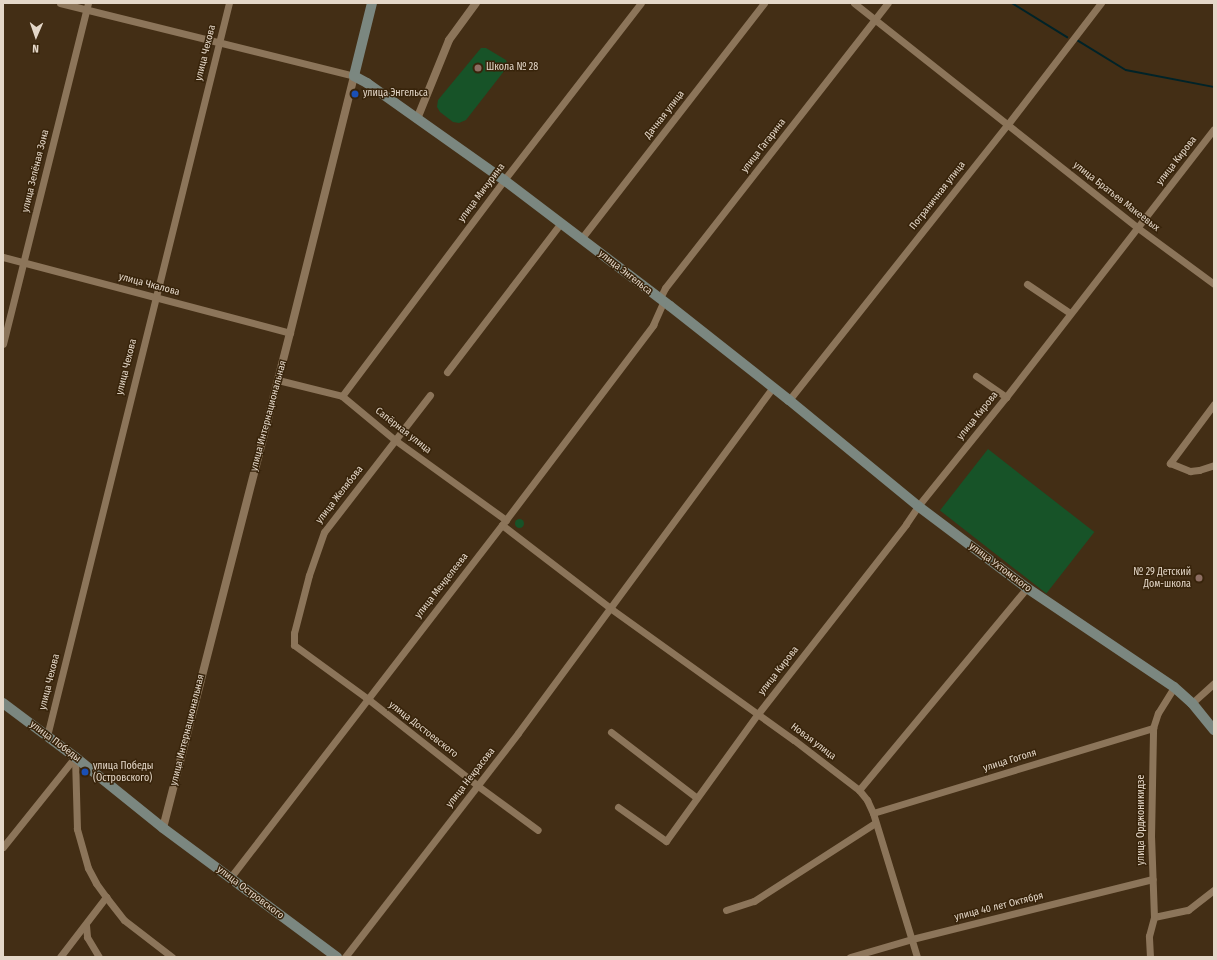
<!DOCTYPE html>
<html>
<head>
<meta charset="utf-8">
<style>
	body { margin:0 }
	#map { position:relative; width:1217px; height:960px; overflow:hidden; background:#432e15; font-family:"Fira Sans Condensed",sans-serif }
	div>[style] { position:absolute }
	.green>* { inset:0; background:#175328; transform-origin:0 0 }
	.round { border-radius:50% }
	.stream>* { height:1.5px; margin:-0.75px; padding:0 0.75px; transform-origin:0.75px; border-radius:0.75px; background:#002328 }
	.minor>* { height:7px; margin:-3.5px; padding:0 3.5px; transform-origin:3.5px; border-radius:3.5px; background:#8c755a }
	.tertiary>* { height:8px; margin:-4px; padding:0 4px; transform-origin:4px; border-radius:4px; background:#8c755a }
	.secondary>* { height:10px; margin:-5px; padding:0 5px; transform-origin:5px; border-radius:5px; background:#7b8780 }
	.dots>* { width:11px; height:11px; translate:-50% -50%; box-sizing:border-box; border:2px solid #38240b; border-radius:50% }
	span { translate:-50% -50%; white-space:nowrap; text-align:center; line-height:1.15; -webkit-text-stroke:3px #38240b; paint-order:stroke }
	.street-label { font-size:10px; color:#e4d7c8 }
	.poi-label { font-size:10px; color:#e4d7c8 }
	.left { translate:0 -50%; text-align:left }
	.right { translate:-100% -50%; text-align:right }
	.frame { position:absolute; inset:0; border:4px solid #e4d7c8; pointer-events:none }
	.north { position:absolute; left:16px; top:16px; width:40px; height:40px; -webkit-text-stroke:3px #38240b; paint-order:stroke; rotate:182deg; font-size:11px; font-weight:700; line-height:16px; text-align:center; color:#e4d7c8 }
	.north::after { content:''; display:block; margin:auto; width:14px; height:18px; background:#e4d7c8; clip-path:polygon(50% 0,100% 100%,50% 72%,0 100%) }
</style>
</head>
<body>
<div id="map">
	<div class="green">
		<i style="clip-path:polygon(481px 48px,486px 48px,506px 60px,508px 66px,466px 120px,459px 123px,453px 122px,440px 112px,437px 107px,438px 100px)"></i>
		<i style="left:988px;top:449px;width:135px;height:78px;rotate:38deg"></i>
		<i class="round" style="left:514.5px;top:518.5px;width:9px;height:9px"></i>
	</div>
	<div class="stream">
		<i style="left:1012px;top:3px;width:65px;rotate:31.7deg"></i>
		<i style="left:1077px;top:40px;width:57px;rotate:31.5deg"></i>
		<i style="left:1126px;top:70px;width:90px;rotate:10.9deg"></i>
	</div>
	<div class="minor">
		<i style="left:60px;top:3px;width:303px;rotate:13.9deg"></i>
		<i style="left:854px;top:3px;width:362px;rotate:38.4deg"></i>
		<i style="left:1138px;top:228px;width:94px;rotate:36.4deg"></i>
		<i style="left:581px;top:239px;width:299px;rotate:-52.2deg"></i>
		<i style="left:3px;top:257px;width:297px;rotate:14.8deg"></i>
		<i style="left:1027px;top:284px;width:52px;rotate:34deg"></i>
		<i style="left:3px;top:344px;width:351px;rotate:-76deg"></i>
		<i style="left:447px;top:372px;width:186px;rotate:-52.6deg"></i>
		<i style="left:976px;top:376px;width:37px;rotate:35deg"></i>
		<i style="left:278px;top:380px;width:66px;rotate:14deg"></i>
		<i style="left:342px;top:396px;width:69px;rotate:39.7deg"></i>
		<i style="left:395px;top:440px;width:137px;rotate:35.8deg"></i>
		<i style="left:430px;top:395px;width:173px;rotate:127.7deg"></i>
		<i style="left:324px;top:532px;width:46px;rotate:109.2deg"></i>
		<i style="left:309px;top:575px;width:60px;rotate:104.5deg"></i>
		<i style="left:294px;top:633px;width:12px;rotate:90deg"></i>
		<i style="left:294px;top:645px;width:92px;rotate:36.1deg"></i>
		<i style="left:368px;top:699px;width:140px;rotate:38.3deg"></i>
		<i style="left:478px;top:786px;width:74px;rotate:36.3deg"></i>
		<i style="left:342px;top:396px;width:270px;rotate:-53.1deg"></i>
		<i style="left:504px;top:180px;width:224px;rotate:-52.3deg"></i>
		<i style="left:789px;top:400px;width:352px;rotate:-51.6deg"></i>
		<i style="left:1008px;top:124px;width:153px;rotate:-52.5deg"></i>
		<i style="left:1214px;top:404px;width:74px;rotate:126.7deg"></i>
		<i style="left:1170px;top:463px;width:22px;rotate:22deg"></i>
		<i style="left:1190px;top:471px;width:9px;rotate:-6deg"></i>
		<i style="left:1199px;top:470px;width:16px;rotate:-18deg"></i>
		<i style="left:502px;top:525px;width:136px;rotate:37.5deg"></i>
		<i style="left:610px;top:608px;width:226px;rotate:35.7deg"></i>
		<i style="left:794px;top:740px;width:82px;rotate:37.6deg"></i>
		<i style="left:859px;top:790px;width:13px;rotate:51deg"></i>
		<i style="left:867px;top:800px;width:14px;rotate:65deg"></i>
		<i style="left:873px;top:813px;width:151px;rotate:73deg"></i>
		<i style="left:1192px;top:703px;width:30px;rotate:-42deg"></i>
		<i style="left:611px;top:732px;width:108px;rotate:37.5deg"></i>
		<i style="left:47px;top:736px;width:755px;rotate:-76.06deg"></i>
		<i style="left:859px;top:790px;width:263px;rotate:-50.3deg"></i>
		<i style="left:618px;top:807px;width:59px;rotate:35.3deg"></i>
		<i style="left:666px;top:841px;width:155px;rotate:-54.2deg"></i>
		<i style="left:757px;top:715px;width:242px;rotate:-52deg"></i>
		<i style="left:906px;top:524px;width:22px;rotate:-56deg"></i>
		<i style="left:918px;top:506px;width:140px;rotate:-51.1deg"></i>
		<i style="left:1006px;top:397px;width:339px;rotate:-52.2deg"></i>
		<i style="left:873px;top:813px;width:293px;rotate:-16.9deg"></i>
		<i style="left:3px;top:847px;width:115px;rotate:-51.3deg"></i>
		<i style="left:230px;top:878px;width:446px;rotate:-52.4deg"></i>
		<i style="left:502px;top:525px;width:251px;rotate:-52.9deg"></i>
		<i style="left:653px;top:325px;width:24px;rotate:-66deg"></i>
		<i style="left:663px;top:303px;width:6px;rotate:-121deg"></i>
		<i style="left:660px;top:298px;width:11px;rotate:-63deg"></i>
		<i style="left:665px;top:288px;width:362px;rotate:-52deg"></i>
		<i style="left:106px;top:897px;width:29px;rotate:52deg"></i>
		<i style="left:124px;top:920px;width:61px;rotate:37.6deg"></i>
		<i style="left:726px;top:910px;width:29px;rotate:-18deg"></i>
		<i style="left:754px;top:901px;width:144px;rotate:-32.8deg"></i>
		<i style="left:1154px;top:917px;width:35px;rotate:-12deg"></i>
		<i style="left:1188px;top:910px;width:33px;rotate:-38deg"></i>
		<i style="left:86px;top:925px;width:12px;rotate:85deg"></i>
		<i style="left:87px;top:937px;width:23px;rotate:59deg"></i>
		<i style="left:60px;top:957px;width:76px;rotate:-52.5deg"></i>
		<i style="left:106px;top:897px;width:17px;rotate:-126deg"></i>
		<i style="left:96px;top:883px;width:17px;rotate:-118deg"></i>
		<i style="left:88px;top:868px;width:41px;rotate:-105.8deg"></i>
		<i style="left:77px;top:829px;width:72px;rotate:-91.6deg"></i>
		<i style="left:345px;top:957px;width:283px;rotate:-52.3deg"></i>
		<i style="left:518px;top:733px;width:430px;rotate:-53.6deg"></i>
		<i style="left:850px;top:957px;width:65px;rotate:-16.2deg"></i>
		<i style="left:912px;top:939px;width:248px;rotate:-14deg"></i>
		<i style="left:1150px;top:957px;width:21px;rotate:-93deg"></i>
		<i style="left:1149px;top:936px;width:20px;rotate:-75deg"></i>
		<i style="left:1154px;top:917px;width:80px;rotate:-92.1deg"></i>
		<i style="left:1151px;top:837px;width:109px;rotate:-88.9deg"></i>
		<i style="left:1153px;top:728px;width:16px;rotate:-72deg"></i>
		<i style="left:1158px;top:713px;width:31px;rotate:-58deg"></i>
	</div>
	<div class="tertiary">
		<i style="left:417px;top:119px;width:85px;rotate:-67.9deg"></i>
		<i style="left:449px;top:40px;width:46px;rotate:-53.9deg"></i>
		<i style="left:163px;top:828px;width:511px;rotate:-75.61deg"></i>
		<i style="left:290px;top:333px;width:265px;rotate:-76deg"></i>
	</div>
	<div class="secondary">
		<i style="left:372px;top:3px;width:75px;rotate:103.9deg"></i>
		<i style="left:354px;top:76px;width:15px;rotate:28deg"></i>
		<i style="left:367px;top:83px;width:168px;rotate:35.3deg"></i>
		<i style="left:504px;top:180px;width:208px;rotate:37.2deg"></i>
		<i style="left:670px;top:306px;width:152px;rotate:38.3deg"></i>
		<i style="left:789px;top:400px;width:167px;rotate:39.4deg"></i>
		<i style="left:918px;top:506px;width:136px;rotate:37deg"></i>
		<i style="left:1027px;top:588px;width:177px;rotate:34deg"></i>
		<i style="left:1174px;top:687px;width:24px;rotate:42deg"></i>
		<i style="left:1192px;top:703px;width:35px;rotate:51deg"></i>
		<i style="left:3px;top:703px;width:90px;rotate:36.9deg"></i>
		<i style="left:75px;top:757px;width:113px;rotate:38.9deg"></i>
		<i style="left:163px;top:828px;width:217px;rotate:36.6deg"></i>
	</div>
	<div class="dots">
		<i style="left:478px;top:68px;background:#8d6e63"></i>
		<i style="left:355px;top:94px;background:#1a4fb4"></i>
		<i style="left:1199px;top:578px;background:#8d6e63"></i>
		<i style="left:85px;top:772px;background:#1a4fb4"></i>
	</div>
	<div class="street-label">
		<span style="left:206px;top:53px;rotate:-76deg">улица Чехова</span>
		<span style="left:665px;top:115px;rotate:-52deg">Дачная улица</span>
		<span style="left:764px;top:146px;rotate:-52deg">улица Гагарина</span>
		<span style="left:1177px;top:161px;rotate:-52deg">улица Кирова</span>
		<span style="left:36px;top:171px;rotate:-76deg">улица Зелёная Зона</span>
		<span style="left:482px;top:193px;rotate:-53deg">улица Мичурина</span>
		<span style="left:938px;top:196px;rotate:-52deg">Пограничная улица</span>
		<span style="left:1116px;top:197px;rotate:38deg">улица Братьев Макеевых</span>
		<span style="left:625px;top:273px;rotate:38deg">улица Энгельса</span>
		<span style="left:149px;top:285px;rotate:15deg">улица Чкалова</span>
		<span style="left:127px;top:367px;rotate:-76deg">улица Чехова</span>
		<span style="left:269px;top:416px;rotate:-75deg">улица Интернациональная</span>
		<span style="left:978px;top:416px;rotate:-51deg">улица Кирова</span>
		<span style="left:403px;top:431px;rotate:38deg">Сапёрная улица</span>
		<span style="left:340px;top:495px;rotate:-52deg">улица Желябова</span>
		<span style="left:1000px;top:568px;rotate:37deg">улица Ухтомского</span>
		<span style="left:442px;top:586px;rotate:-52deg">улица Менделеева</span>
		<span style="left:779px;top:671px;rotate:-52deg">улица Кирова</span>
		<span style="left:50px;top:682px;rotate:-76deg">улица Чехова</span>
		<span style="left:188px;top:730px;rotate:-76deg">улица Интернациональная</span>
		<span style="left:423px;top:730px;rotate:38deg">улица Достоевского</span>
		<span style="left:55px;top:742px;rotate:37deg">улица Победы</span>
		<span style="left:813px;top:742px;rotate:37deg">Новая улица</span>
		<span style="left:1010px;top:761px;rotate:-17deg">улица Гоголя</span>
		<span style="left:471px;top:778px;rotate:-52deg">улица Некрасова</span>
		<span style="left:1142px;top:820px;rotate:-90deg">улица Орджоникидзе</span>
		<span style="left:250px;top:893px;rotate:37deg">улица Островского</span>
		<span style="left:999px;top:907px;rotate:-14deg">улица 40 лет Октября</span>
	</div>
	<div class="poi-label">
		<span class="left" style="left:486px;top:68px">Школа № 28</span>
		<span class="left" style="left:363px;top:94px">улица Энгельса</span>
		<span class="right" style="left:1191px;top:578px">№ 29 Детский<br>Дом-школа</span>
		<span class="left" style="left:93px;top:772px">улица Победы<br>(Островского)</span>
	</div>
	<div class="frame"></div>
	<div class="north">N</div>
</div>
</body>
</html>
